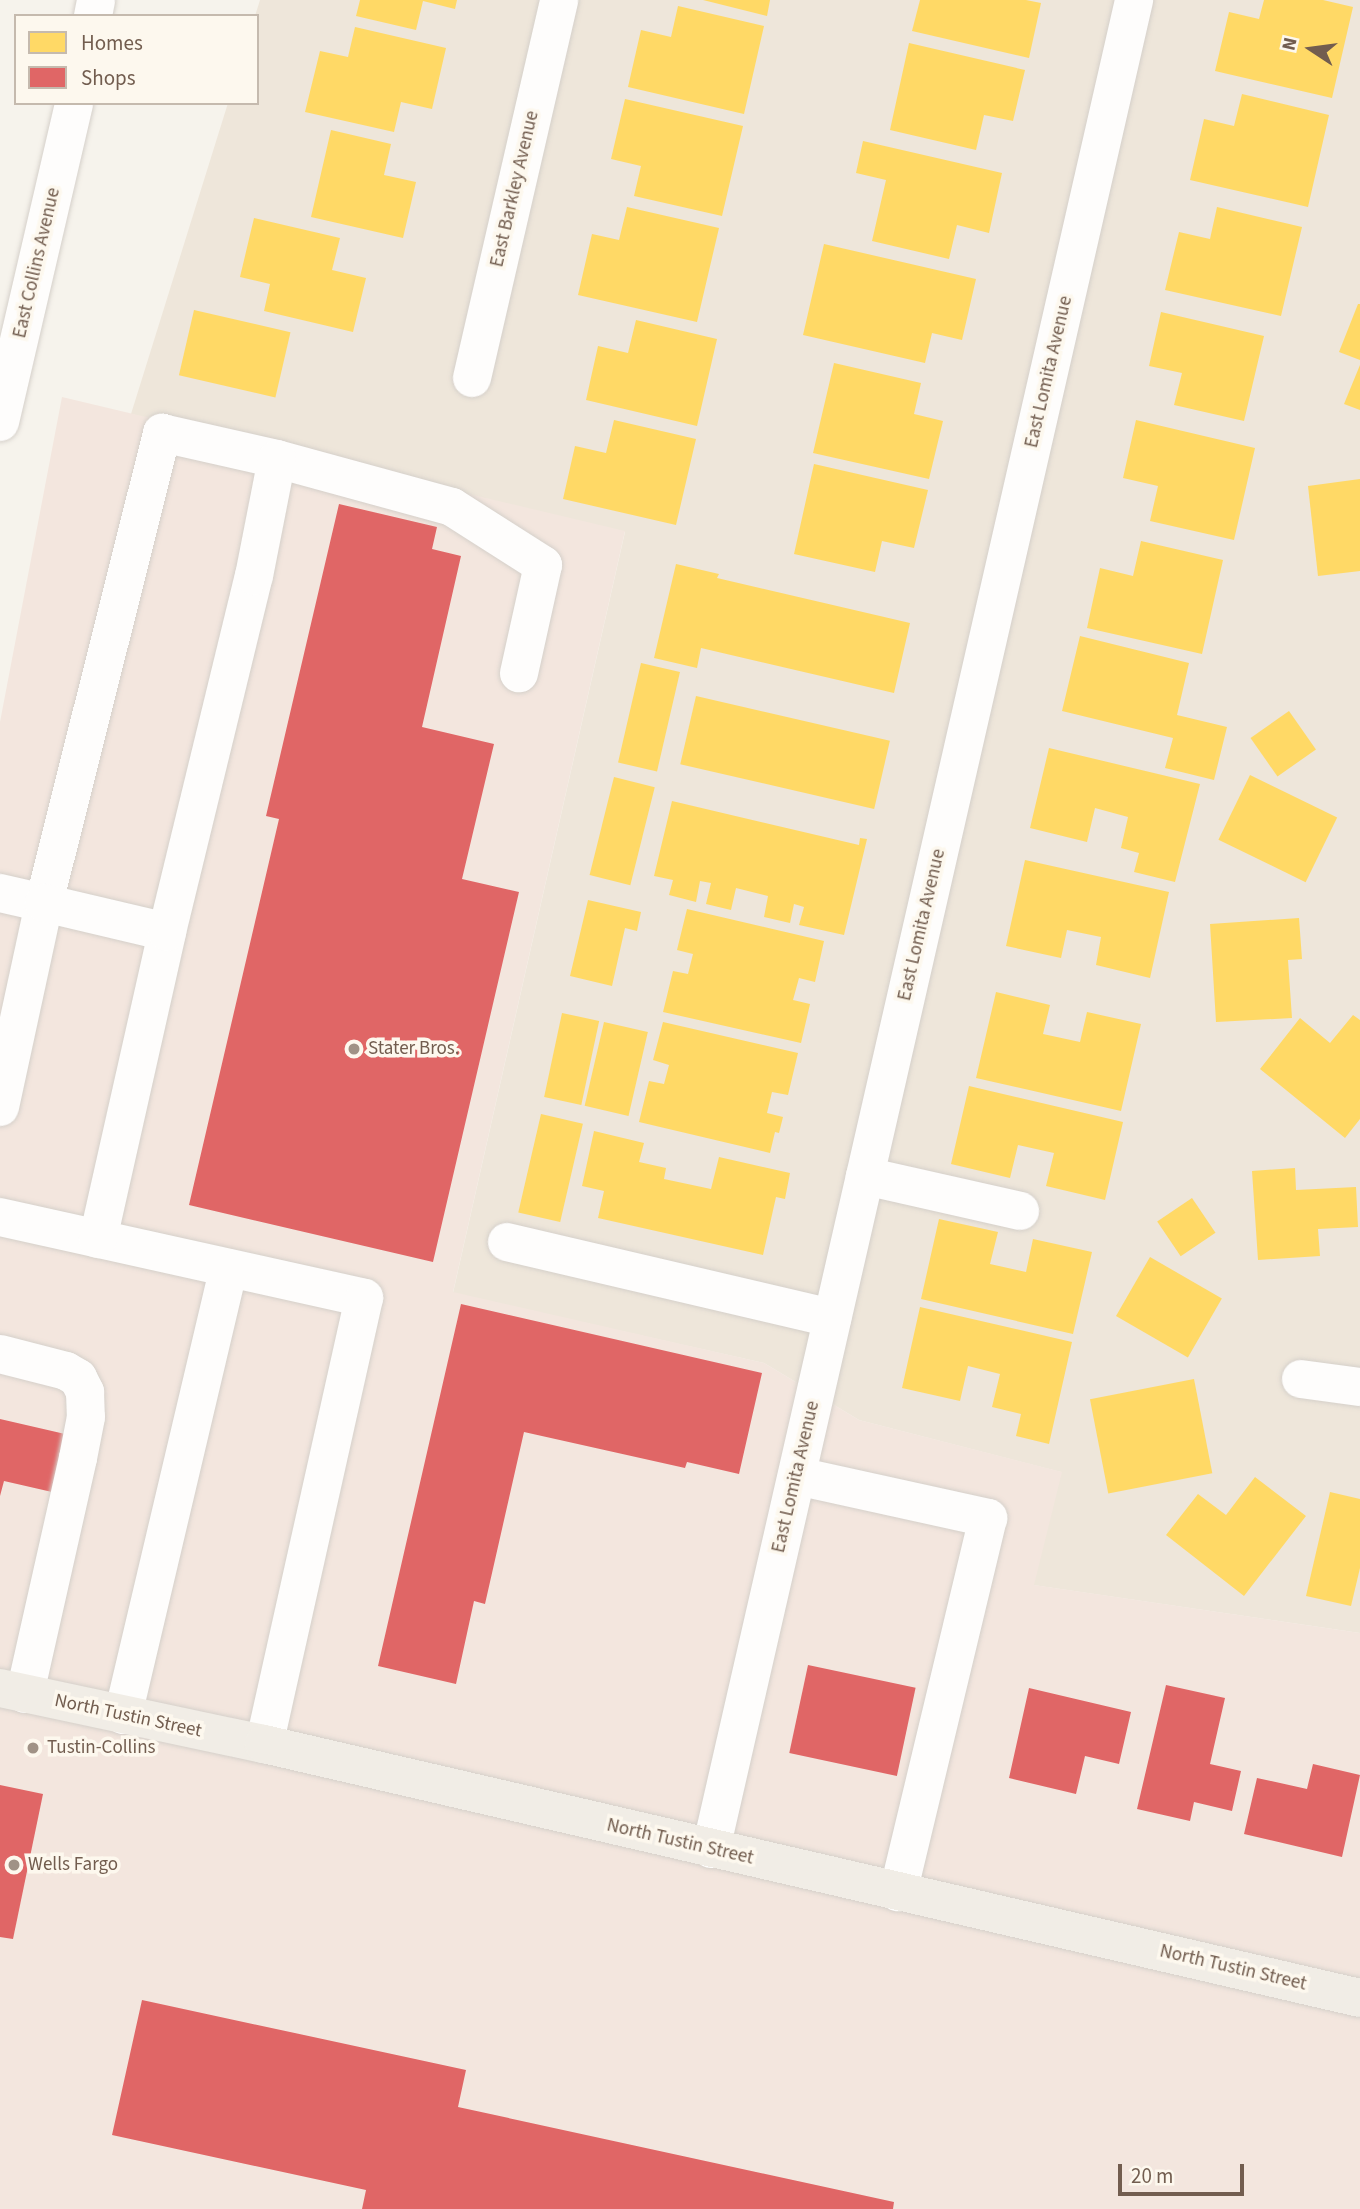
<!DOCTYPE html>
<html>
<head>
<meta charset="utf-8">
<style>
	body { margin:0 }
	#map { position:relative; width:1360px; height:2209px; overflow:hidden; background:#f6f3ec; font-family:"Source Sans 3",sans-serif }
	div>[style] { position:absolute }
	.residential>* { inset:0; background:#eee6da }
	.commercial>* { inset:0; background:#f3e6de }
	.homes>* { inset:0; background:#ffd966; transform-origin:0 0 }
	.shops>* { inset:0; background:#e06666; transform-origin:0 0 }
	.roads { filter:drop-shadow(0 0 2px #d5d0ca) drop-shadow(0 0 2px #d5d0ca) }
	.minor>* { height:38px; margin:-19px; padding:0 19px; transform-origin:19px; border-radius:19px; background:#fefdfc }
	.major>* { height:38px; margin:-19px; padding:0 19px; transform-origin:19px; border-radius:19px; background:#f1ede6 }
	.dots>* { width:19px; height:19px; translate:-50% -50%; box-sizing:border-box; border:4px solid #fdf8ee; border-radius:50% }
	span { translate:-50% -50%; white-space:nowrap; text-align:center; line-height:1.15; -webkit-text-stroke:7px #fdf8ee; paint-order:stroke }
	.street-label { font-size:19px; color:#725d4f }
	.poi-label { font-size:19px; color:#725d4f }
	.left { translate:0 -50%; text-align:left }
	.legend { position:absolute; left:14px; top:14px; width:245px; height:91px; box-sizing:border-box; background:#fdf8ee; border:2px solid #c5baae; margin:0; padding:9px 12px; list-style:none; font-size:21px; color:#725d4f }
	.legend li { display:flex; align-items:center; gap:14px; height:35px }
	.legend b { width:35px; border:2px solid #c5baae }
	.north { position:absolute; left:1276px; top:14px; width:70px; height:70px; -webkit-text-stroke:5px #fdf8ee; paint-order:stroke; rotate:283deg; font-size:19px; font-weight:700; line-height:28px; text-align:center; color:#725d4f }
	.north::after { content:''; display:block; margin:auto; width:24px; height:32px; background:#725d4f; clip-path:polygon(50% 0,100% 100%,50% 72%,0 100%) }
	.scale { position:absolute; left:1118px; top:2164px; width:126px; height:32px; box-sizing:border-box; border:4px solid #725d4f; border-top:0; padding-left:9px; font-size:21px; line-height:24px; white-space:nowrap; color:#725d4f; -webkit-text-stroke:5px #fdf8ee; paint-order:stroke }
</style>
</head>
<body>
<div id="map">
	<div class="residential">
		<i style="clip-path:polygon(260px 0,1360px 0,1360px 1633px,1033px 1585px,1061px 1472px,859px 1420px,764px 1363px,453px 1293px,625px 532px,131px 414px,228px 103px,257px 103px,255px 16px)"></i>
	</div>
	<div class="commercial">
		<i style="clip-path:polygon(62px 397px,625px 531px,453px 1292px,764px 1363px,859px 1420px,1062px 1472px,1034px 1585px,1360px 1633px,1360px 2209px,0 2209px,0 722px)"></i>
	</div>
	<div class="homes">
		<i style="clip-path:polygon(360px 0,457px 0,455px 9px,423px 1px,416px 30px,356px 16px)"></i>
		<i style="clip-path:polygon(703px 0,770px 0,767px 16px)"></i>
		<i style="clip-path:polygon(920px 0,1026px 0,1041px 3px,1029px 58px,912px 31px)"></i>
		<i style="clip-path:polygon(1264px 0,1323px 0,1353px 7px,1332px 98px,1215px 71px,1229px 12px,1259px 19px)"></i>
		<i style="clip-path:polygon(678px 6px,764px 26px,744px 114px,628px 87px,641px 30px,671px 37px)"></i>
		<i style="clip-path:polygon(355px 27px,446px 48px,432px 109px,401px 102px,394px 132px,305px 112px,320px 51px,348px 57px)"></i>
		<i style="clip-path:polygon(909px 43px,1025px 70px,1013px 121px,984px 115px,976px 150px,890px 130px)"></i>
		<i style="clip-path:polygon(1242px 94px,1329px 115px,1308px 207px,1190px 180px,1204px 119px,1234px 126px)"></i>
		<i style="clip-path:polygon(625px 99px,743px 126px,722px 216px,634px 196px,641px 166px,611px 159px)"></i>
		<i style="clip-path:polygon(331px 130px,391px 144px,384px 175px,416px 182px,403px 238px,311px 217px)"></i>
		<i style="clip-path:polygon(863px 141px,1002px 173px,989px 233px,957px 225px,949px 259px,872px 241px,886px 180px,856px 173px)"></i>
		<i style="clip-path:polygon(627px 207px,719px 228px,697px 322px,578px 295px,592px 234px,619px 240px)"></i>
		<i style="clip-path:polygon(1217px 207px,1302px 227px,1281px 316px,1165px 290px,1179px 232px,1210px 239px)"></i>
		<i style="clip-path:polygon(254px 218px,340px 238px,332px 270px,366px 278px,353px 332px,264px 311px,270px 284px,240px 277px)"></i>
		<i style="clip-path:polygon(824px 244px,976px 279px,962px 340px,932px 333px,925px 363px,803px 335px)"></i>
		<i style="clip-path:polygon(1358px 304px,1360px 304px,1360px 360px,1339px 352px)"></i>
		<i style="left:194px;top:310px;width:99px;height:67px;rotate:13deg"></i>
		<i style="clip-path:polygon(1161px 312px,1264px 336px,1244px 421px,1174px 405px,1182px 373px,1149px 366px)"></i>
		<i style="clip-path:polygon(636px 320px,717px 339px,697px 426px,586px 400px,598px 346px,628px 353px)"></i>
		<i style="clip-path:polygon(834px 363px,921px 383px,914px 414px,943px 421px,929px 479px,813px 453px)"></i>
		<i style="clip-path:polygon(1360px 365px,1360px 410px,1344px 404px)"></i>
		<i style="clip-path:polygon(614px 420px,696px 439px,676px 525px,563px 499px,575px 446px,606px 453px)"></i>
		<i style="clip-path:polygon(1136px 420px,1255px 448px,1234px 540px,1150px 521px,1158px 486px,1123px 478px)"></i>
		<i style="clip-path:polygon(814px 464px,928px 490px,914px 548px,882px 541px,875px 572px,794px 554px)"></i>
		<i style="clip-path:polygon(1360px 479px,1360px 571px,1318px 576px,1308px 486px)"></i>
		<i style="clip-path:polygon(1141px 541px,1223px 560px,1202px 654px,1087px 628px,1100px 568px,1133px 576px)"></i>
		<i style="clip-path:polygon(676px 564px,719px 574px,717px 578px,910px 623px,894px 693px,701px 648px,697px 668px,654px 658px)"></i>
		<i style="clip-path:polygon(1080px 636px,1189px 663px,1177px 715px,1227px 727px,1214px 780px,1165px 768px,1173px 738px,1062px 711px)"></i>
		<i style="left:641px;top:663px;width:40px;height:102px;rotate:13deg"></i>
		<i style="left:696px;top:696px;width:199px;height:70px;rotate:13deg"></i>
		<i style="left:1289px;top:711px;width:47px;height:47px;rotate:55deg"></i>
		<i style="clip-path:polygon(1049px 748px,1200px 784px,1175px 882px,1134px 872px,1139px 853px,1121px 848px,1128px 817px,1095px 808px,1087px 842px,1030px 828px)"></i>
		<i style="left:1250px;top:775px;width:97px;height:72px;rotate:26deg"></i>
		<i style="left:614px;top:777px;width:42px;height:101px;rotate:14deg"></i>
		<i style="clip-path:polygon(672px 801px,859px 845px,860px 838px,867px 839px,844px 935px,799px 925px,804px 907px,794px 904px,790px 923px,764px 917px,768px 896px,736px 888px,731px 910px,706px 904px,711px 883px,700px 881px,696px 902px,669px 895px,673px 880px,654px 876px)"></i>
		<i style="clip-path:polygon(1025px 860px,1169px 892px,1150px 978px,1096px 965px,1101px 937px,1067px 930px,1061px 958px,1006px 946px)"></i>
		<i style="clip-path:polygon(588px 900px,641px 912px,637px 931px,625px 928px,612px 986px,570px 976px)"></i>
		<i style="clip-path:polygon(687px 909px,824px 941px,815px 982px,799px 978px,793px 1000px,810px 1004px,801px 1043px,663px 1012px,673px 971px,688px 974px,693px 954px,677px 950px)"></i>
		<i style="clip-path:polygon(1299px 918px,1302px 959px,1288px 960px,1292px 1018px,1216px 1022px,1210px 924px)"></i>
		<i style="clip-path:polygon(996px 992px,1050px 1005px,1043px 1034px,1080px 1042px,1087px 1012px,1141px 1024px,1121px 1111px,976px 1078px)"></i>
		<i style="left:562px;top:1013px;width:38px;height:86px;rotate:12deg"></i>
		<i style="clip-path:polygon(1353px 1015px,1360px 1020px,1360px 1119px,1345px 1138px,1260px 1069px,1300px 1018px,1330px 1043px)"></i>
		<i style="left:604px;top:1022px;width:45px;height:86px;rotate:13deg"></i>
		<i style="clip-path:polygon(663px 1022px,798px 1053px,788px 1095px,772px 1092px,767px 1113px,783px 1117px,779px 1133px,775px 1132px,770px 1153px,639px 1122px,649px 1081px,664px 1084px,669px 1065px,653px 1060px)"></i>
		<i style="clip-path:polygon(969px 1086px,1123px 1122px,1105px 1200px,1046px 1186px,1054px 1153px,1018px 1145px,1010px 1178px,951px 1164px)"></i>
		<i style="left:541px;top:1114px;width:43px;height:101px;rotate:13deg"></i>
		<i style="clip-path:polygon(594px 1131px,644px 1143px,639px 1162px,666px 1168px,664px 1179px,711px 1189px,719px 1157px,790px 1173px,785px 1199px,776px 1197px,763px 1255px,598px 1218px,604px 1191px,582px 1186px)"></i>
		<i style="clip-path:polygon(1295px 1168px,1296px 1190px,1356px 1187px,1358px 1227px,1318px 1229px,1320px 1256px,1258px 1260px,1252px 1171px)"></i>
		<i style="left:1192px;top:1198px;width:42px;height:42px;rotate:56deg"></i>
		<i style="clip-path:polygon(939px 1219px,998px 1232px,990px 1264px,1026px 1272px,1033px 1239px,1092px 1252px,1073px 1334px,921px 1299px)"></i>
		<i style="left:1150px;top:1257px;width:83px;height:68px;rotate:30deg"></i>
		<i style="clip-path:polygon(920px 1307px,1072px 1342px,1049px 1444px,1016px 1436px,1021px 1414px,992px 1407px,1000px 1374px,968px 1366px,960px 1401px,902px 1388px)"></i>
		<i style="left:1194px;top:1379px;width:96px;height:106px;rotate:79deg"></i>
		<i style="clip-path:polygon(1255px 1477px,1306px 1516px,1244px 1596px,1166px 1535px,1198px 1494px,1226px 1515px)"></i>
		<i style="clip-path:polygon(1330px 1492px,1360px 1499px,1360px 1568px,1351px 1606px,1306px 1596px)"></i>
	</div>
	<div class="shops">
		<i style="clip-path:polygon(339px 504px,437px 527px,432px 549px,461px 556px,422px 727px,494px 744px,462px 879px,519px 892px,433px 1262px,189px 1205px,279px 819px,266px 816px)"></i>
		<i style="clip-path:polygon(461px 1304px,762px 1373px,739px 1474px,687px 1462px,685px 1468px,524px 1432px,485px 1604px,474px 1601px,456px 1684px,378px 1666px)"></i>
		<i style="clip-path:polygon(0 1419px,65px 1434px,52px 1492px,4px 1481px,0 1496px)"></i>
		<i style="left:808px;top:1665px;width:110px;height:90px;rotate:12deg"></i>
		<i style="clip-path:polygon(1166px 1685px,1225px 1698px,1210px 1764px,1241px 1771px,1232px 1811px,1194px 1802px,1190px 1821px,1137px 1809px)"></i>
		<i style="clip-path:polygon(1029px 1688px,1131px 1712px,1119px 1764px,1085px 1756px,1076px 1794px,1009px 1778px)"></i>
		<i style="clip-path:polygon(1313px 1764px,1360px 1775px,1342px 1857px,1244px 1834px,1257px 1778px,1307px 1789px)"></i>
		<i style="clip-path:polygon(0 1785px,43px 1794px,13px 1939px,0 1937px)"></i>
		<i style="clip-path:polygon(142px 2000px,466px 2070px,458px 2107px,894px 2202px,893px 2209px,362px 2209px,366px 2190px,112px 2135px)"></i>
	</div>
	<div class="roads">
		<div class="minor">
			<i style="left:93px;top:16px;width:16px;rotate:-79deg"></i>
			<i style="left:472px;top:378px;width:388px;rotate:-77deg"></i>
			<i style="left:0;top:422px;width:327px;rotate:-76.9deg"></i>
			<i style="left:0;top:893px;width:45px;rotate:12.8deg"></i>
			<i style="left:44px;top:903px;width:485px;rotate:-75.9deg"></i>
			<i style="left:162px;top:433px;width:118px;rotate:12.7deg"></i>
			<i style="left:277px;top:459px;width:181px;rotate:15.3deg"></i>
			<i style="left:452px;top:507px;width:108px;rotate:32.5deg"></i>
			<i style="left:543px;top:565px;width:111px;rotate:102.5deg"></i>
			<i style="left:0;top:1107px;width:209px;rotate:-77.8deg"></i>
			<i style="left:44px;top:903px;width:126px;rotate:13.3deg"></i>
			<i style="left:865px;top:1176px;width:159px;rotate:12.7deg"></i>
			<i style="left:0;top:1217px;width:373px;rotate:12.5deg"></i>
			<i style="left:364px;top:1298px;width:457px;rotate:102.6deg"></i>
			<i style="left:98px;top:1239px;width:315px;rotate:-77.3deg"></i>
			<i style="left:167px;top:932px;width:366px;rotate:-76.3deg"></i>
			<i style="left:254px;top:576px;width:119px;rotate:-78.9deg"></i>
			<i style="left:507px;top:1242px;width:334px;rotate:13.2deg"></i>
			<i style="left:0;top:1354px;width:68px;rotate:14.4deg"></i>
			<i style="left:66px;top:1371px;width:14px;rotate:30deg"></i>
			<i style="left:78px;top:1378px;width:16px;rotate:63deg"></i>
			<i style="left:85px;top:1392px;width:25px;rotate:88deg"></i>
			<i style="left:86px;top:1417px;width:42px;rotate:101deg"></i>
			<i style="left:78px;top:1458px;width:242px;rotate:102.7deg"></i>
			<i style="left:1301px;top:1379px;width:60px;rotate:7.7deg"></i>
			<i style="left:797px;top:1476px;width:196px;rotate:12.4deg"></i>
			<i style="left:988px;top:1518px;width:385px;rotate:103.5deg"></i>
			<i style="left:123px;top:1715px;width:459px;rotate:-76.7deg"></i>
			<i style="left:711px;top:1849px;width:1897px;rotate:-77.11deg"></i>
		</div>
		<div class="major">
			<i style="left:0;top:1688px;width:270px;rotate:12deg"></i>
			<i style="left:264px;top:1744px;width:1125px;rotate:13.05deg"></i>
		</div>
	</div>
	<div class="dots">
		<i style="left:354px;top:1049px;background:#a09286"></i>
		<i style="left:33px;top:1748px;background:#a09286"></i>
		<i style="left:14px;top:1865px;background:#a09286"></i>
	</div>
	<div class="street-label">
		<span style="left:515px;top:189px;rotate:-77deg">East Barkley Avenue</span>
		<span style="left:37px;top:263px;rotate:-77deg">East Collins Avenue</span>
		<span style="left:1049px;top:372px;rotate:-77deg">East Lomita Avenue</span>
		<span style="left:922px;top:925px;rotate:-77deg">East Lomita Avenue</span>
		<span style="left:796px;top:1477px;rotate:-77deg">East Lomita Avenue</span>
		<span style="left:128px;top:1716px;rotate:12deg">North Tustin Street</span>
		<span style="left:680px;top:1842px;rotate:13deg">North Tustin Street</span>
		<span style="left:1233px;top:1968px;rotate:13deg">North Tustin Street</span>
	</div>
	<div class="poi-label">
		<span class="left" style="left:368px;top:1049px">Stater Bros.</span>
		<span class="left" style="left:47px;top:1748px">Tustin-Collins</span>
		<span class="left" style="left:28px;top:1865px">Wells Fargo</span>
	</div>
	<ul class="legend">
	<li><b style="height:19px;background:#ffd966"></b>Homes</li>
	<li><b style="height:19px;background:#e06666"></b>Shops</li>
	</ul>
	<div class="north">N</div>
	<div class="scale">20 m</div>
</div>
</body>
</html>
